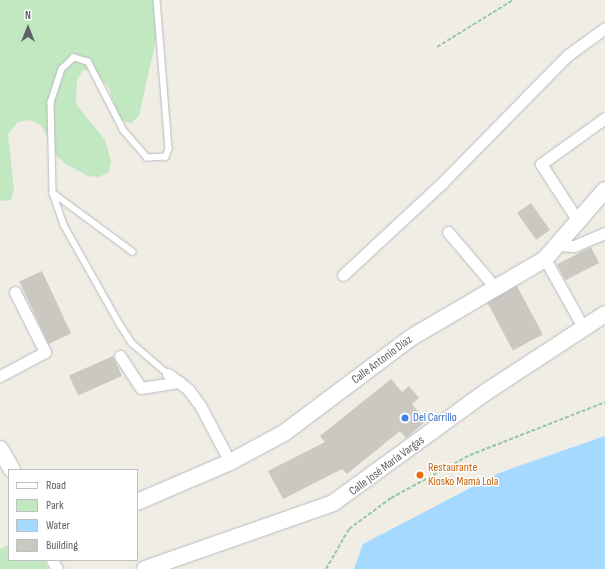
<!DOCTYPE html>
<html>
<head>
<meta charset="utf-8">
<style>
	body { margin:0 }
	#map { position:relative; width:605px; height:569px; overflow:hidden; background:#f0ede5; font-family:"Sofia Sans Condensed",sans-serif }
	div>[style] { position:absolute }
	.green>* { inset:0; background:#c1e8c1 }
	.water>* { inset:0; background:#a6d9ff }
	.building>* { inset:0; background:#cbc8c2; transform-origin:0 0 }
	.path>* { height:2px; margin-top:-1px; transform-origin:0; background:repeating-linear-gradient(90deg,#98c7a5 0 4px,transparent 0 6px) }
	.roads { filter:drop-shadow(0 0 1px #b7bbbf) drop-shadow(0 0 1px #b7bbbf) }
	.lane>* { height:5.5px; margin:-2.75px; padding:0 2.75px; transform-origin:2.75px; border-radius:2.75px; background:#fff }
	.street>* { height:11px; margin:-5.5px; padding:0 5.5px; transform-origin:5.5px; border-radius:5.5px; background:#fff }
	.secondary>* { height:16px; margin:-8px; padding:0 8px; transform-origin:8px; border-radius:8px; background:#fff }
	.dots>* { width:11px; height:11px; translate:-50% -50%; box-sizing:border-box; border:2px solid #fff; border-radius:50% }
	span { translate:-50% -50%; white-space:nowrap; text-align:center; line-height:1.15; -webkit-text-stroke:3px #fff; paint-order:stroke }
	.street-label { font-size:12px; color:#5d6166 }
	.shop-label { font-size:12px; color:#366cbe }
	.left { translate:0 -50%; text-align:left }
	.food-label { font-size:12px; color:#c56008 }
	.legend { position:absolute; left:8px; top:469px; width:130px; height:92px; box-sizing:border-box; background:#fff; border:1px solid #bec0c2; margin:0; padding:5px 7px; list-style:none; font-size:12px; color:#5d6166 }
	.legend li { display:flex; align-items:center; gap:8px; height:20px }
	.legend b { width:20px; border:1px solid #bec0c2 }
	.north { position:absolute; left:8px; top:8px; width:40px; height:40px; -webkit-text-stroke:3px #fff; paint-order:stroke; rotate:0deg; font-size:11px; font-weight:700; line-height:16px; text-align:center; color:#5d6166 }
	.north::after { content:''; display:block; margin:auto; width:14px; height:18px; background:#5d6166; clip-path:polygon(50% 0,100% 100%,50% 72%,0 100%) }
</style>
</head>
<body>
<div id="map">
	<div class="green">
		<i style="clip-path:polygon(0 0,153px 0,157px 35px,139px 116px,131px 123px,119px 120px,109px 88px,94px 71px,83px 70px,77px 80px,76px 104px,105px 140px,111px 161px,109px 172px,99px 177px,88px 176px,66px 164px,57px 156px,41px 125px,29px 120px,18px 122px,8px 134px,14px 190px,11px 200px,0 201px)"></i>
		<i style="clip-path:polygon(9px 545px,9px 560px,44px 560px,48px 569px,0 569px,0 549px)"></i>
	</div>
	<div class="water">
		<i style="clip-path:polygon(605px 436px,605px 569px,354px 569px,363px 544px,499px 473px)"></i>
	</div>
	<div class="building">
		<i style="left:531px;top:203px;width:33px;height:17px;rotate:55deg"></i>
		<i style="left:591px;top:247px;width:18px;height:38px;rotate:63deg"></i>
		<i style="left:42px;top:271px;width:69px;height:25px;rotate:65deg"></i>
		<i style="left:517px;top:286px;width:55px;height:34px;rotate:62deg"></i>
		<i style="left:113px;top:356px;width:22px;height:48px;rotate:66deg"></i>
		<i style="clip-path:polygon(391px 379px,402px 392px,409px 386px,419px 398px,412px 404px,426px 421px,406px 438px,400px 431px,347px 474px,342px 469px,283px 499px,268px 471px,325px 442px,320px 436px)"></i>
	</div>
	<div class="path">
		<i style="left:437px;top:47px;width:89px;rotate:-31.7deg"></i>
		<i style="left:326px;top:569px;width:46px;rotate:-60.1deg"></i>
		<i style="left:349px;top:529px;width:52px;rotate:-36.4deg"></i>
		<i style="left:391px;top:498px;width:90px;rotate:-28.6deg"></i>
		<i style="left:470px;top:455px;width:145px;rotate:-21.4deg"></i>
	</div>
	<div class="roads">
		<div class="lane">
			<i style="left:157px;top:0;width:149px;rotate:85.4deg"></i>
			<i style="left:169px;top:149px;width:9px;rotate:111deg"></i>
			<i style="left:166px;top:157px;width:19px;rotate:177deg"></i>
			<i style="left:147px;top:158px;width:37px;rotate:-131deg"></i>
			<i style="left:123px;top:130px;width:76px;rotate:-117.2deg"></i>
			<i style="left:88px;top:62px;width:15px;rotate:-164deg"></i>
			<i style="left:74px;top:58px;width:16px;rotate:137deg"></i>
			<i style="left:62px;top:69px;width:35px;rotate:108deg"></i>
			<i style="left:51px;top:102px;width:91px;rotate:88.7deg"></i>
			<i style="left:53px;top:193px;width:34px;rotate:71deg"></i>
			<i style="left:64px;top:225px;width:116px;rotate:60.6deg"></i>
			<i style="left:121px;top:326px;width:20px;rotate:57deg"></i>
			<i style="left:132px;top:343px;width:48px;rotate:40.7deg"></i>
			<i style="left:53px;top:193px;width:99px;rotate:36.4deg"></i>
		</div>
		<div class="street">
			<i style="left:578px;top:221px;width:68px;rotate:-123deg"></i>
			<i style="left:541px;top:164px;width:79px;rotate:-35.7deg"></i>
			<i style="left:448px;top:232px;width:71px;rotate:49.6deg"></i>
			<i style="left:559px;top:245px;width:15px;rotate:4deg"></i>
			<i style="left:574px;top:246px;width:34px;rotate:-23deg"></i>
			<i style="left:545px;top:259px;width:78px;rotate:60.8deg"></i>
			<i style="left:343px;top:275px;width:135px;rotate:-42.9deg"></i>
			<i style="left:442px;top:183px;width:180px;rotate:-45.5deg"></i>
			<i style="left:568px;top:55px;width:46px;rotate:-36.1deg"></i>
			<i style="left:120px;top:356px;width:38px;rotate:57deg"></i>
			<i style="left:141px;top:388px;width:39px;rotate:-9deg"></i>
			<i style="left:168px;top:374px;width:25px;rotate:37deg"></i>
			<i style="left:188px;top:389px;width:22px;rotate:54deg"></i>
			<i style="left:201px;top:407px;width:62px;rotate:62.2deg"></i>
			<i style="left:0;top:376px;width:51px;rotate:-28.1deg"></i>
			<i style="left:45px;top:352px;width:67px;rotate:-116.6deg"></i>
			<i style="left:52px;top:560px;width:10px;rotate:61deg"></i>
		</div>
		<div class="secondary">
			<i style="left:0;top:449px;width:24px;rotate:60deg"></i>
			<i style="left:137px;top:502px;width:101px;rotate:-23.3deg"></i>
			<i style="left:230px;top:462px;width:61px;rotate:-28.2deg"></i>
			<i style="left:284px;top:433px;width:160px;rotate:-36.9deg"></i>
			<i style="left:412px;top:337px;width:154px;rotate:-30.4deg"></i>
			<i style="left:545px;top:259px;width:91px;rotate:-49deg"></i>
			<i style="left:145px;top:569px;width:199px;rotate:-19.3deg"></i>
			<i style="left:333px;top:503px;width:189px;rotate:-36deg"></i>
			<i style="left:486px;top:392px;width:142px;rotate:-33.2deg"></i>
		</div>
	</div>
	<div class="dots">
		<i style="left:405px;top:418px;background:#3f7fe0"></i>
		<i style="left:420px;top:475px;background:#e8710a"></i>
	</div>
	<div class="street-label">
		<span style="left:382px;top:360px;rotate:-37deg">Calle Antonio Díaz</span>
		<span style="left:387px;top:466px;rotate:-37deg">Calle José María Vargas</span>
	</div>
	<div class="shop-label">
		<span class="left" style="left:413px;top:418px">Del Carrillo</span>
	</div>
	<div class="food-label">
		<span class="left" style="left:428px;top:475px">Restaurante<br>Kiosko Mamá Lola</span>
	</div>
	<ul class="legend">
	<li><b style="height:5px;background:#fff"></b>Road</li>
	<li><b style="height:11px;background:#c1e8c1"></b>Park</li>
	<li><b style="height:11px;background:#a6d9ff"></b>Water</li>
	<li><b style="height:11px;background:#cbc8c2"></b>Building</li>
	</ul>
	<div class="north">N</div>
</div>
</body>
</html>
